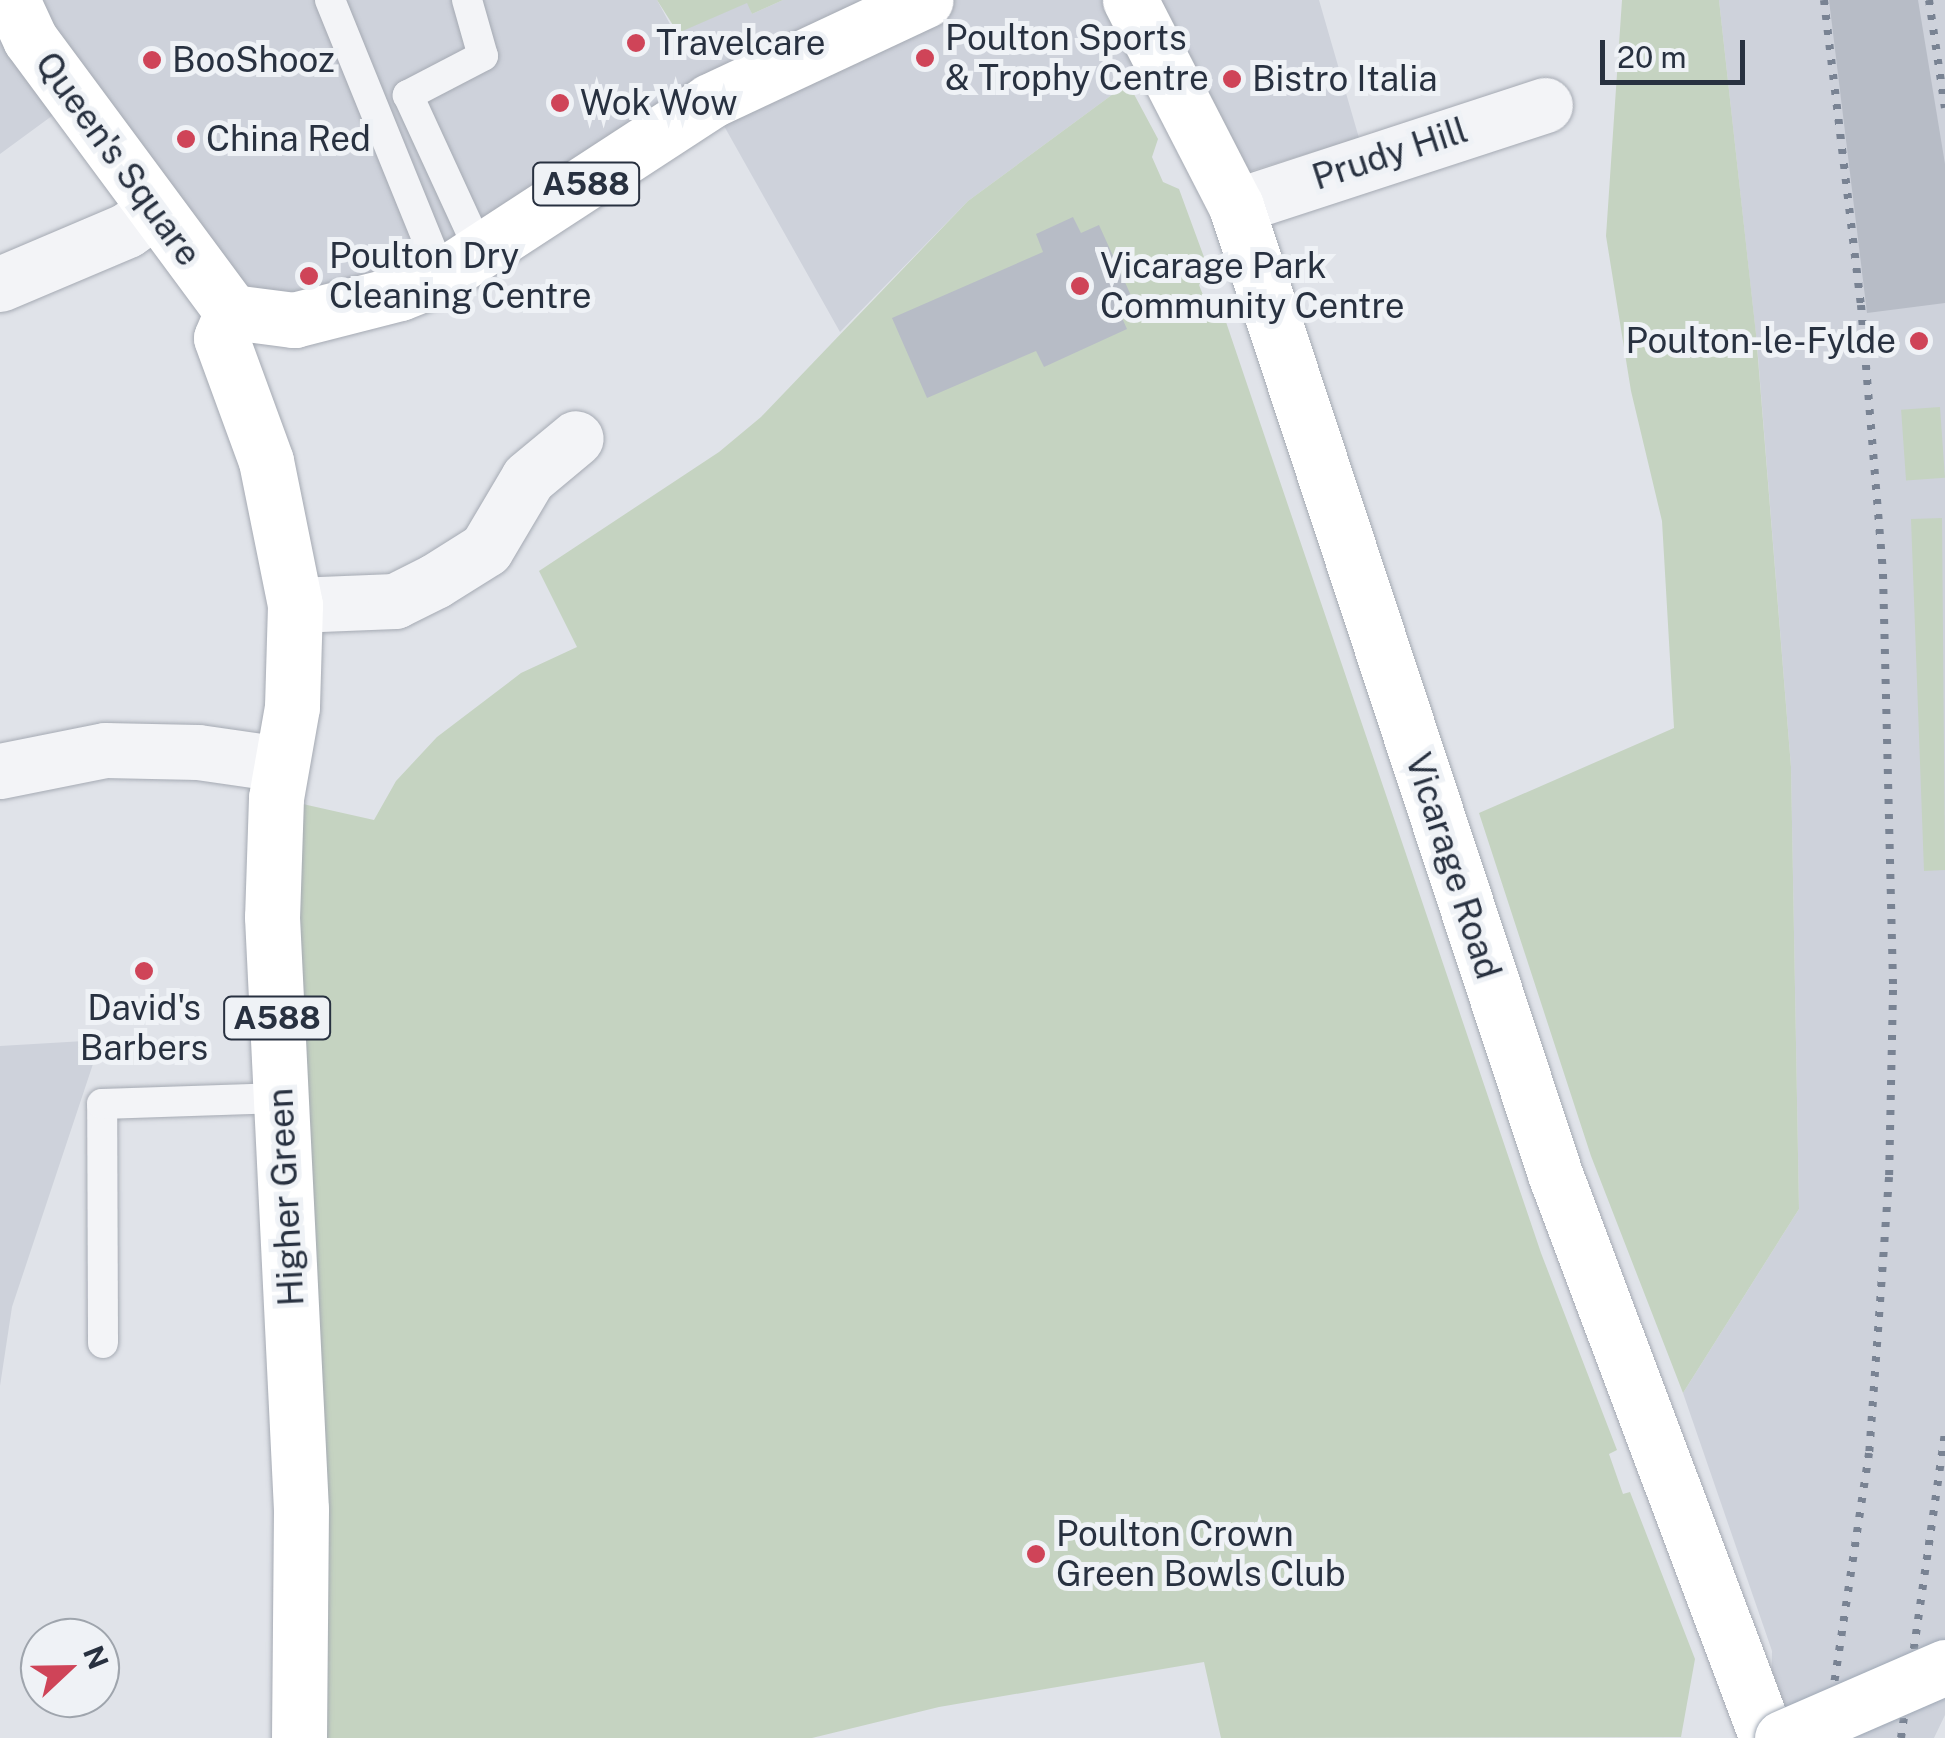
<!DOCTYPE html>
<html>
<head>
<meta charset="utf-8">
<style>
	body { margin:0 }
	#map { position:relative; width:1945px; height:1738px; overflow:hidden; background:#e0e3e9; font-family:"Public Sans",sans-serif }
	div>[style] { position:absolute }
	.built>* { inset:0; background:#ced2db }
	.green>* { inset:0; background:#c5d3c1; transform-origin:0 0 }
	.building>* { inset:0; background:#b7bcc6 }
	.roads { filter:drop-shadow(0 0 2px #a5aab3) drop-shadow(0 0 2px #a5aab3) }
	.lane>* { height:30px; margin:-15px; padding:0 15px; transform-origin:15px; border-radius:15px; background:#f3f4f7 }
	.street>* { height:55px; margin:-27.5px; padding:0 27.5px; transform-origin:27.5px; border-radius:27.5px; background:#f3f4f7 }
	.secondary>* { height:55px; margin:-27.5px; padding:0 27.5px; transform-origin:27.5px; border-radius:27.5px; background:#fff }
	.primary>* { height:55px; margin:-27.5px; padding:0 27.5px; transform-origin:27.5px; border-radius:27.5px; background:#fff }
	.rail>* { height:8px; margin-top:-4px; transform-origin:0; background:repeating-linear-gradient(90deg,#798393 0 5px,transparent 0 15px) }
	.bridges { filter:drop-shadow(0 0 2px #9fa8b5) drop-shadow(0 0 2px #9fa8b5) }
	.primary-bridge>* { height:55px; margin:-27.5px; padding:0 27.5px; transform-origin:27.5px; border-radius:27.5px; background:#fff }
	.dots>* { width:28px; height:28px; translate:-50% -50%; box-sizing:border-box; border:5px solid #eff2f6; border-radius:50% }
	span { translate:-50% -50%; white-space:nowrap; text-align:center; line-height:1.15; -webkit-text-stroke:10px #eff2f6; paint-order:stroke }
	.shield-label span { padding:2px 8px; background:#eff2f6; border:2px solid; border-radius:8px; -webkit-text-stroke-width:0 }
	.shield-label { font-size:32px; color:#283140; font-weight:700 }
	.poi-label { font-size:35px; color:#283140 }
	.left { translate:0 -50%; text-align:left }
	.right { translate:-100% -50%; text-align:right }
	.street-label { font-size:35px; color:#283140 }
	.north { position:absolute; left:20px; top:1618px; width:100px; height:100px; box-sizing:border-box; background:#eff2f6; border:2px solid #9fa5ad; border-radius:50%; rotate:68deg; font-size:28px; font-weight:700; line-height:40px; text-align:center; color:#283140 }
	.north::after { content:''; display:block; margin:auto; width:35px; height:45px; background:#cf4458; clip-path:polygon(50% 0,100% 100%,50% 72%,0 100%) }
	.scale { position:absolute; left:1600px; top:40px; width:145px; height:45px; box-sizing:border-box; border:5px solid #283140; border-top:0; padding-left:12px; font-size:30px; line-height:35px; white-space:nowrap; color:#283140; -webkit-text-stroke:8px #eff2f6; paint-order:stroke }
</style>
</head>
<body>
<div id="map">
	<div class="built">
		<i style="clip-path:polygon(0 0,657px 0,684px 50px,683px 30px,748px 2px,752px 14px,783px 0,1319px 0,1359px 138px,1225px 179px,1158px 51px,1125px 75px,1128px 83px,968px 201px,840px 332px,710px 101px,481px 254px,264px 320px,75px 99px,0 154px)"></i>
		<i style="clip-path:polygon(1719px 0,1945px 0,1945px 1715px,1934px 1738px,1770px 1738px,1772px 1651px,1683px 1393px,1799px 1209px,1791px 767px,1757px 344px)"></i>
		<i style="clip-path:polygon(101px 1040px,12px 1307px,0 1386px,0 1046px)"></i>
	</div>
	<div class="green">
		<i style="clip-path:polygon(657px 0,783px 0,752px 14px,747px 3px,678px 33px)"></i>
		<i style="clip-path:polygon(1622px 0,1719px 0,1756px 334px,1791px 767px,1799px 1209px,1683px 1393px,1591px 1156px,1479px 813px,1674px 728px,1662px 521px,1631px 391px,1606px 236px)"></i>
		<i style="clip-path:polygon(1128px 83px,1158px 139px,1152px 157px,1163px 182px,1179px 189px,1208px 268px,1199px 285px,1209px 310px,1225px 319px,1541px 1253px,1617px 1450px,1609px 1454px,1623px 1494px,1630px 1492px,1695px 1659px,1681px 1737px,1221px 1738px,1204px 1662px,939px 1707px,812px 1738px,299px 1738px,276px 798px,374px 820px,396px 781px,437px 737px,521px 673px,577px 647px,539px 571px,719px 452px,761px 417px,968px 201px)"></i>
		<i style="left:1940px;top:407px;width:71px;height:39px;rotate:86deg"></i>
		<i style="clip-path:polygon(1942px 518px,1945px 870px,1924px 871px,1911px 519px)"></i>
	</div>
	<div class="building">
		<i style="clip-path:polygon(1829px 0,1918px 0,1945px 164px,1945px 303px,1867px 313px)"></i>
		<i style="clip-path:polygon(1073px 217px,1081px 233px,1099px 225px,1138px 311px,1122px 318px,1127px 329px,1044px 367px,1036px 351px,927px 398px,892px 318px,1043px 252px,1036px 234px)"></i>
	</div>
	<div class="roads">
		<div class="lane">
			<i style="left:330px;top:0;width:298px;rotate:67.9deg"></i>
			<i style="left:467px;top:0;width:58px;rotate:74.1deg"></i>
			<i style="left:483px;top:56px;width:85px;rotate:152.5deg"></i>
			<i style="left:408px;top:95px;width:175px;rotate:65.3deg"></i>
			<i style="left:103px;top:1343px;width:239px;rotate:-90.2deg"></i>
			<i style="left:102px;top:1104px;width:179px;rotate:-1.9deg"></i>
		</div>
		<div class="street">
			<i style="left:1236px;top:206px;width:325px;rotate:-18.1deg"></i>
			<i style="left:0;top:284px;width:138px;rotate:-23deg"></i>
			<i style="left:127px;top:230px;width:33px;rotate:-35deg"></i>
			<i style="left:295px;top:605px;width:100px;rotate:-2.3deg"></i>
			<i style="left:395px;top:601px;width:45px;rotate:-26.6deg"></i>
			<i style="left:435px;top:581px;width:60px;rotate:-32.1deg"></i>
			<i style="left:486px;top:549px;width:82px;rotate:-59.4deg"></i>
			<i style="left:528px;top:478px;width:62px;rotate:-39.8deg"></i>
			<i style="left:0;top:771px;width:107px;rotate:-11.3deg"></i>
			<i style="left:105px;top:750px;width:93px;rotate:1.2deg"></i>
			<i style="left:198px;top:752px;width:84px;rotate:8.2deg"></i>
		</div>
		<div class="secondary">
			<i style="left:1130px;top:0;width:232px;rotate:62.8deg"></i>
			<i style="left:1236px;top:206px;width:1019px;rotate:71.76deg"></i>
			<i style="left:1555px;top:1174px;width:603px;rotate:69.4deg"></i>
		</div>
		<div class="primary">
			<i style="left:12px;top:0;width:43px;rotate:65.2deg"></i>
			<i style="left:30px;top:39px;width:340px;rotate:53.5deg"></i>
			<i style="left:232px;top:312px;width:28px;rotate:113deg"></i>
			<i style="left:221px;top:338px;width:131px;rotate:69.9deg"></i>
			<i style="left:266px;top:461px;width:147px;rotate:78.6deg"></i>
			<i style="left:295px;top:605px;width:102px;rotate:91.7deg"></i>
			<i style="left:292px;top:707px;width:92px;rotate:100deg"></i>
			<i style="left:276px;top:798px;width:119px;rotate:91.9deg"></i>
			<i style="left:272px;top:917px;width:593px;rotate:87.2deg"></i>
			<i style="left:301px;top:1509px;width:229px;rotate:90.5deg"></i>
			<i style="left:232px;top:312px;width:63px;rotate:7.4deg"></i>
			<i style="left:294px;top:320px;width:109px;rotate:-14.3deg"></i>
			<i style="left:400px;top:293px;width:45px;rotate:-22deg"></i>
			<i style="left:442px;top:276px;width:320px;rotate:-33.1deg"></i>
			<i style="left:710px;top:101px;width:238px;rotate:-25.1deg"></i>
		</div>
	</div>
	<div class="rail">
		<i style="left:1824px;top:0;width:307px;rotate:83.1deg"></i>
		<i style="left:1861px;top:305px;width:270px;rotate:85.3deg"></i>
		<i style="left:1883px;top:574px;width:416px;rotate:88.6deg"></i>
		<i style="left:1893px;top:990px;width:187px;rotate:91.2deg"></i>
		<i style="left:1889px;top:1177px;width:277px;rotate:94.1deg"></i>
		<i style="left:1869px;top:1453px;width:288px;rotate:98.6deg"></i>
		<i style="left:1929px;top:0;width:109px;rotate:81.6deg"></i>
		<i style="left:1901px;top:1738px;width:309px;rotate:-81.8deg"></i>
	</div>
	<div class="bridges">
		<div class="primary-bridge">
			<i style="left:1782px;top:1738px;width:178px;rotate:-23.5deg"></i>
		</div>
	</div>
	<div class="dots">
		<i style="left:636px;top:43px;background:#cf4458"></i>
		<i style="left:925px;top:58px;background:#cf4458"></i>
		<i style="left:152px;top:60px;background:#cf4458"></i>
		<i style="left:1232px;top:79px;background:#cf4458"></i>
		<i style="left:560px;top:103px;background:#cf4458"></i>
		<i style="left:186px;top:139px;background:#cf4458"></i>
		<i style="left:309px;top:276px;background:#cf4458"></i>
		<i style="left:1080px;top:286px;background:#cf4458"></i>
		<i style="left:1919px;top:341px;background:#cf4458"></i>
		<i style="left:144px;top:971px;background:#cf4458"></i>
		<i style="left:1036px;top:1554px;background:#cf4458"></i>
	</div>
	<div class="shield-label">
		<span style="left:586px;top:184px">A588</span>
		<span style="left:277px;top:1018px">A588</span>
	</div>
	<div class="poi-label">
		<span class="left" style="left:945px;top:58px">Poulton Sports<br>&amp; Trophy Centre</span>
		<span class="left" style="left:656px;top:43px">Travelcare</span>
		<span class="left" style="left:172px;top:60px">BooShooz</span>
		<span class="left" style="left:1252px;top:79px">Bistro Italia</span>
		<span class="left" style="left:580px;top:103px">Wok Wow</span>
		<span class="left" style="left:206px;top:139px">China Red</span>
		<span class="left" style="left:329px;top:276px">Poulton Dry<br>Cleaning Centre</span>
		<span class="left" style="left:1100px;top:286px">Vicarage Park<br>Community Centre</span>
		<span class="right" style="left:1896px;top:341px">Poulton-le-Fylde</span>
		<span style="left:144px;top:1028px">David's<br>Barbers</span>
		<span class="left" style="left:1056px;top:1554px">Poulton Crown<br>Green Bowls Club</span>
	</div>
	<div class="street-label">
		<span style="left:1390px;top:154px;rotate:-18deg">Prudy Hill</span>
		<span style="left:118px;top:159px;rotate:54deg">Queen's Square</span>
		<span style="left:1453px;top:866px;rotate:72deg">Vicarage Road</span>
		<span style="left:286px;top:1197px;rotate:-93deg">Higher Green</span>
	</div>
	<div class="north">N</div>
	<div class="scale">20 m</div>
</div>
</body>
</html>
